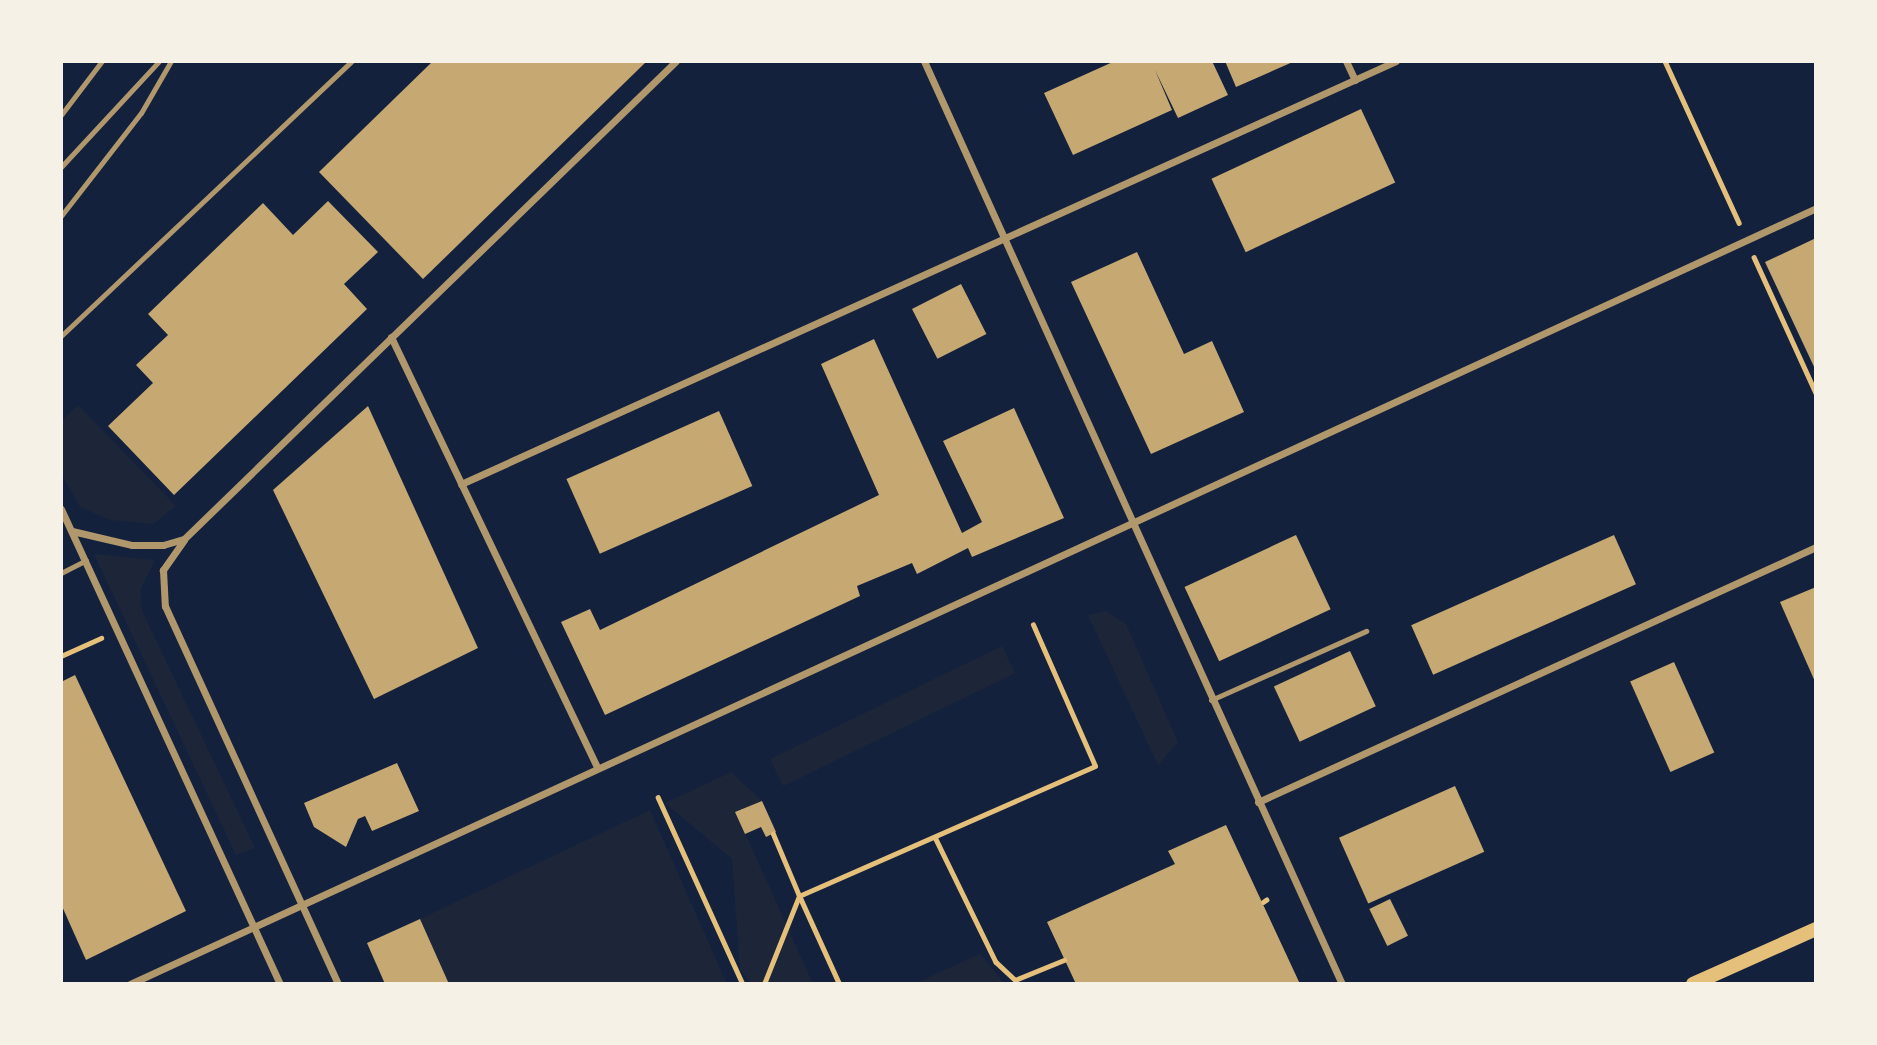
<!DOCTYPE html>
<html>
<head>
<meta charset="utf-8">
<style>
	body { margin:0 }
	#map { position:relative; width:1877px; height:1045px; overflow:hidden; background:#14213d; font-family:Lora,serif }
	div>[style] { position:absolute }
	.green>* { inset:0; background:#1d2539; transform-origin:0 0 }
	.building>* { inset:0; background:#c6a872; transform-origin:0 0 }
	.path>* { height:4.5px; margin:-2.25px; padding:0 2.25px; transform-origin:2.25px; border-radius:2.25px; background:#e5c07b }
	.service>* { height:5px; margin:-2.5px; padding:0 2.5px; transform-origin:2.5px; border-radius:2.5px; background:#b1986c }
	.minor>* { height:7px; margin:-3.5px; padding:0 3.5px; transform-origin:3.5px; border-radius:3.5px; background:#b1986c }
	.secondary>* { height:14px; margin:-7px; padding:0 7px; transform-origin:7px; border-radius:7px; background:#e5c07b }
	span { translate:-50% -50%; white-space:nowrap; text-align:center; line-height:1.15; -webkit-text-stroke:7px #f6f1e7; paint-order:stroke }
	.frame { position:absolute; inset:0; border:63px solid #f6f1e7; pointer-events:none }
</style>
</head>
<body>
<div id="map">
	<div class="green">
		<i style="clip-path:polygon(78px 405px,176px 506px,153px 524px,110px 520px,80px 507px,61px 474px,61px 421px)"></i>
		<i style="clip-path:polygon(94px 554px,155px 560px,140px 591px,142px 611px,255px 848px,236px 855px)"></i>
		<i style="clip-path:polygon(1106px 611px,1126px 624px,1178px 742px,1158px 765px,1088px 615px)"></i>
		<i style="left:1002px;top:646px;width:30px;height:258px;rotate:64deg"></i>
		<i style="clip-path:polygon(731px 772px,762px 801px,736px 813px,813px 984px,752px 984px,740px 969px,732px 859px,665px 803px)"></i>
		<i style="clip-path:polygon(650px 810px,727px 984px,449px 984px,420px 919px)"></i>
		<i style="clip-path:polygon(980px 954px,1005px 984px,914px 984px)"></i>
	</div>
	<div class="building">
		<i style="clip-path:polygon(433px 61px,647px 61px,423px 279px,319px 172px)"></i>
		<i style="clip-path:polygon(1115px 61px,1212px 61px,1228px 95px,1178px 118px,1155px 70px,1172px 110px,1073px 155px,1044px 93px)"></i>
		<i style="clip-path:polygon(1225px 61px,1295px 61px,1236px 87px)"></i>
		<i style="left:1361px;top:109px;width:81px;height:165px;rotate:65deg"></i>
		<i style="clip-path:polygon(328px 201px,378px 252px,344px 284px,367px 309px,174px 495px,108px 426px,153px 383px,136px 365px,168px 335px,148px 314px,263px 203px,293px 235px)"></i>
		<i style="clip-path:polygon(1816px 238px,1816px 371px,1765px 262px)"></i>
		<i style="clip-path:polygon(1137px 252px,1184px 354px,1212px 341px,1244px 412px,1151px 454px,1071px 282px)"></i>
		<i style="left:961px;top:284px;width:56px;height:55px;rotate:63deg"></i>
		<i style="clip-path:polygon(874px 339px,962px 533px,982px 522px,943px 441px,1014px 408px,1064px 518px,972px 557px,968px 548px,917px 574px,912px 563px,857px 586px,860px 596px,605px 715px,561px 622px,590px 609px,600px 630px,879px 495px,821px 364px)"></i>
		<i style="clip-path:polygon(368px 406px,478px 648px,374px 699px,273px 490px)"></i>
		<i style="left:719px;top:411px;width:82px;height:167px;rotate:66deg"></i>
		<i style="left:1296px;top:535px;width:82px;height:123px;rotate:65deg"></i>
		<i style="left:1614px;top:535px;width:54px;height:222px;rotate:66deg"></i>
		<i style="clip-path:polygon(1816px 587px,1816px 684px,1780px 602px)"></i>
		<i style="left:1350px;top:651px;width:61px;height:84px;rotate:65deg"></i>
		<i style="left:1674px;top:662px;width:99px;height:48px;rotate:66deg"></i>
		<i style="clip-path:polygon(75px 675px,186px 911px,86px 960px,61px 904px,61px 682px)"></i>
		<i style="clip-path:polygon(397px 763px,419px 811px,372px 831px,365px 816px,358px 819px,346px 847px,314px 827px,304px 803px)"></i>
		<i style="left:1455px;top:786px;width:72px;height:127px;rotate:66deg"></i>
		<i style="clip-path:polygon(762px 801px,776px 832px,766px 837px,761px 827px,745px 834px,735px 812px)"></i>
		<i style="clip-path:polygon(1226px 825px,1300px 984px,1076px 984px,1047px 922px,1175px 864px,1168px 851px)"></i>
		<i style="left:1390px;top:899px;width:41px;height:23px;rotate:64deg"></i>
		<i style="clip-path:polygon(420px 919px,449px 984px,385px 984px,367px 943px)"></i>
	</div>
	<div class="path">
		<i style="left:1665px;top:61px;width:178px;rotate:65.4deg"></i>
		<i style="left:1754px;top:257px;width:149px;rotate:65.5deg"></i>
		<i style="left:61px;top:656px;width:44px;rotate:-24.2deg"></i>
		<i style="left:658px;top:797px;width:205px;rotate:65.6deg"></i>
		<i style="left:935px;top:837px;width:139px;rotate:64deg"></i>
		<i style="left:996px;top:962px;width:26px;rotate:43deg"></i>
		<i style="left:1015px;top:980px;width:53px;rotate:-22.2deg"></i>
		<i style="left:1263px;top:902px;width:4px;rotate:-34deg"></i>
		<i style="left:764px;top:984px;width:95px;rotate:-68.3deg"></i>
		<i style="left:799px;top:896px;width:67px;rotate:-112.8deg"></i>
		<i style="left:839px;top:984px;width:97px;rotate:-114.4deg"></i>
		<i style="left:799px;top:896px;width:323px;rotate:-23.7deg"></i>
		<i style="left:1095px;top:766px;width:154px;rotate:-113.7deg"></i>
	</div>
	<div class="service">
		<i style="left:61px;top:115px;width:68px;rotate:-52.8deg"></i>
		<i style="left:61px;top:167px;width:144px;rotate:-47.2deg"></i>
		<i style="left:61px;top:216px;width:130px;rotate:-52.2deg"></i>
		<i style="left:141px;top:113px;width:60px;rotate:-60deg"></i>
		<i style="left:61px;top:336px;width:400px;rotate:-43.4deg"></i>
		<i style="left:61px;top:573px;width:28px;rotate:-27deg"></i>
		<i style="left:1211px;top:700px;width:170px;rotate:-24deg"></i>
	</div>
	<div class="minor">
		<i style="left:924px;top:61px;width:1013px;rotate:65.64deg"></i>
		<i style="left:1346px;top:61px;width:21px;rotate:65deg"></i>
		<i style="left:391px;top:337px;width:477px;rotate:64.4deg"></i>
		<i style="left:461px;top:484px;width:1026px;rotate:-24.34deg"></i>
		<i style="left:61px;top:509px;width:523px;rotate:65.25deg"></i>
		<i style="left:72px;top:531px;width:62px;rotate:13.1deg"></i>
		<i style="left:132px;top:545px;width:31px"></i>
		<i style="left:163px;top:545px;width:22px;rotate:-16deg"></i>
		<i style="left:184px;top:539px;width:686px;rotate:-44.17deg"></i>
		<i style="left:184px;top:540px;width:37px;rotate:125deg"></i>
		<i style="left:163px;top:570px;width:36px;rotate:87deg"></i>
		<i style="left:165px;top:606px;width:416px;rotate:65.4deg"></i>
		<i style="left:1258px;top:802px;width:614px;rotate:-24.56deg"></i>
		<i style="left:130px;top:984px;width:1856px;rotate:-24.71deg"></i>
	</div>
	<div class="secondary">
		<i style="left:1693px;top:984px;width:135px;rotate:-24.1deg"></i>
	</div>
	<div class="frame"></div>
</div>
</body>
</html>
